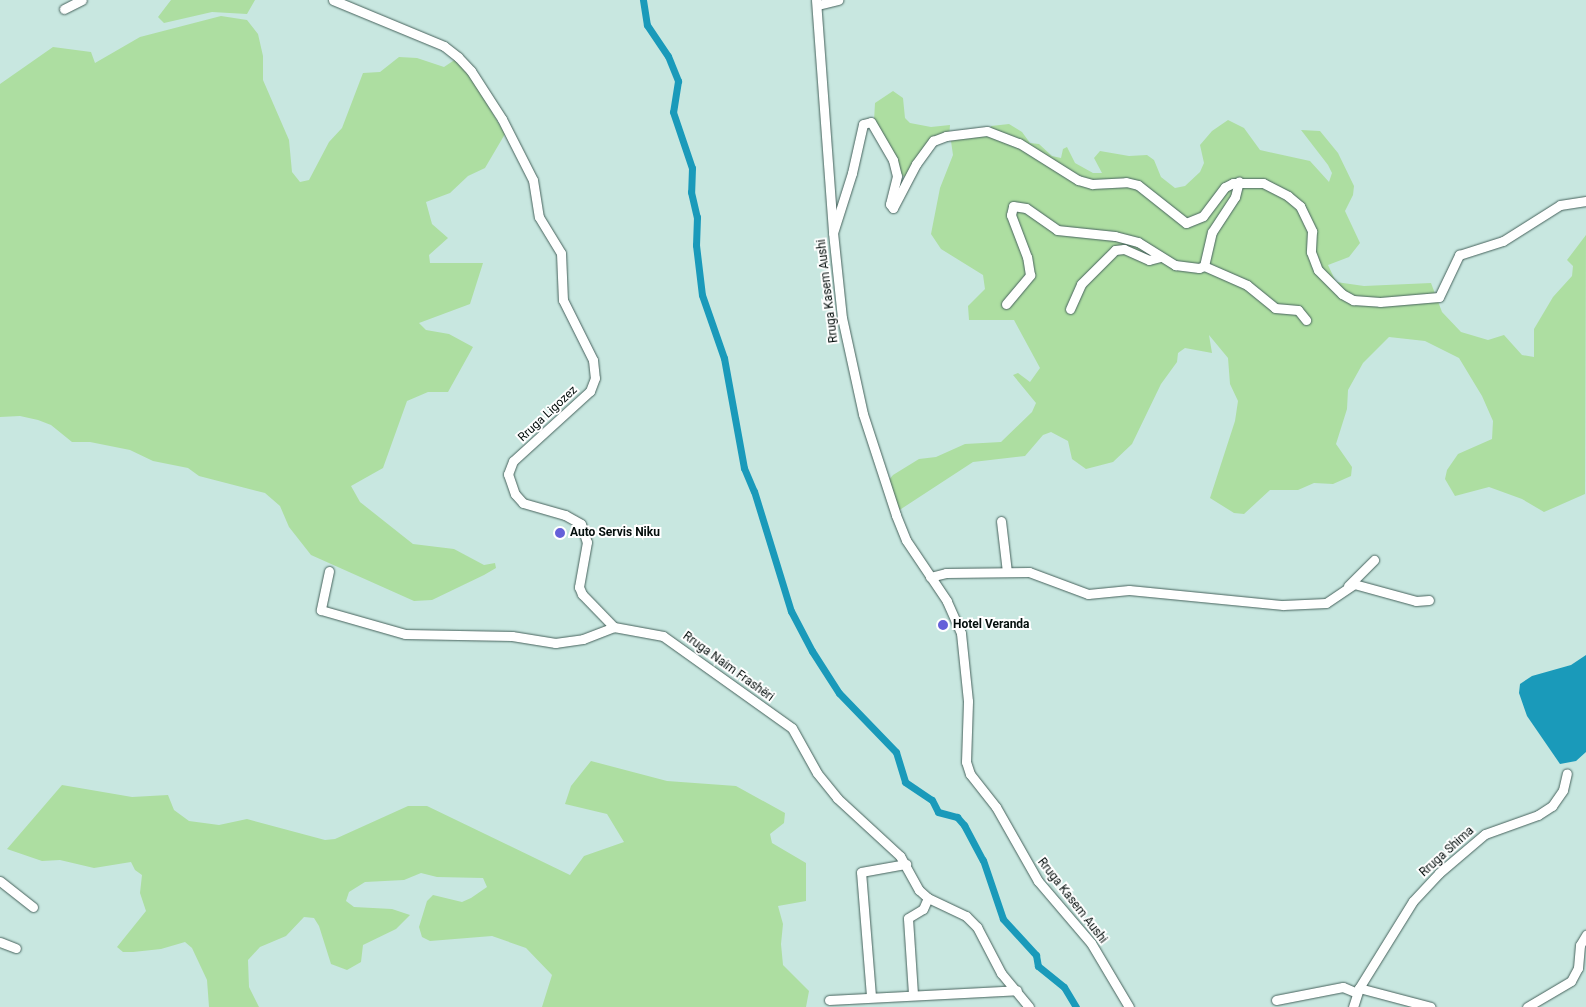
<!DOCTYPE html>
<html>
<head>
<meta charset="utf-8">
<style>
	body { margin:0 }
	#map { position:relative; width:1586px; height:1007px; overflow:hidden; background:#c8e7e0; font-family:Roboto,sans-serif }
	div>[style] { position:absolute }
	.green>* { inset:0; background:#addea1 }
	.water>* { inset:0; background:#1a9aba }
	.canal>* { height:7px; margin:-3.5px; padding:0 3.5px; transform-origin:3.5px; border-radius:3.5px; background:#1a9aba }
	.roads { filter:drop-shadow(0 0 1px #46625c) drop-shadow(0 0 1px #46625c) }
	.minor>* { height:9px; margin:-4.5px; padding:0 4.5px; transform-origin:4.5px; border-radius:4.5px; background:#fff }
	.dots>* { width:14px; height:14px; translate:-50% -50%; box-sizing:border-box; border:2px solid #fff; border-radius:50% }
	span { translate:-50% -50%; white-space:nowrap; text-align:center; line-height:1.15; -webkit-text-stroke:4px #fff; paint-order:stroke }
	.street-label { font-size:12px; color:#040e0c }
	.poi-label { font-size:12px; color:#040e0c; font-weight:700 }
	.left { translate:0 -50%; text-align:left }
</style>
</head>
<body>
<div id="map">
	<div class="green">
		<i style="clip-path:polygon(171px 0,255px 0,247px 14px,212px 12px,164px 23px,158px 17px)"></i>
		<i style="clip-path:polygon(221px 16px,247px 20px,258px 34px,263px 56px,263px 80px,289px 140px,292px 172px,300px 182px,309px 180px,329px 142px,342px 128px,363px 73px,380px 72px,399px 57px,417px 58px,444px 67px,456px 59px,473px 80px,505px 134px,485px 168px,468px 176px,450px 193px,426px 202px,432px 224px,448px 238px,429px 255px,430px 263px,483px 263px,470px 304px,419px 323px,426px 330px,449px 334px,473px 347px,448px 392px,428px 392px,407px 401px,383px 468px,351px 486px,360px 502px,413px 544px,454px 549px,484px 565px,495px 563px,496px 568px,484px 575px,432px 600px,414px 601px,311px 555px,289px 527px,280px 506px,265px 493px,199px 476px,188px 468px,153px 461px,130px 450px,90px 442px,72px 442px,51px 425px,38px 420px,20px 416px,0 417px,0 84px,53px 47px,91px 52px,95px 63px,140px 37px)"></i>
		<i style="clip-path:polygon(893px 91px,903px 98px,905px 118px,910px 123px,931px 127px,950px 125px,949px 137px,939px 137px,907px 178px,900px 174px,896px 158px,874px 121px,875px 103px)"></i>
		<i style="clip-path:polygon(1228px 120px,1244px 128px,1260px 150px,1310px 161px,1329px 182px,1332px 173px,1328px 165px,1301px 130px,1320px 131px,1338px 153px,1354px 186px,1353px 195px,1345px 211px,1360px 243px,1349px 257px,1328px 265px,1336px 282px,1364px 286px,1431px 283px,1442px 312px,1461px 332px,1488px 340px,1504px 335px,1522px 355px,1534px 357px,1534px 329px,1553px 297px,1572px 276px,1573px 266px,1567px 260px,1586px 235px,1585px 494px,1544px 512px,1522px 499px,1489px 487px,1455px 496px,1445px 479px,1447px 470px,1458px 454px,1492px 439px,1493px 421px,1482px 396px,1459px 358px,1425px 341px,1389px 337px,1363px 363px,1348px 390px,1347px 409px,1336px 444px,1352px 467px,1351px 476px,1333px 484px,1314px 483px,1298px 490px,1270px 490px,1244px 514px,1234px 513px,1210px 498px,1235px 421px,1238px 401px,1230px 384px,1228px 358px,1209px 335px,1212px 353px,1185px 348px,1178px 353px,1177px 362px,1161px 384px,1132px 444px,1113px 462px,1086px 469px,1072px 459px,1068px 441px,1051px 432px,1043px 435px,1025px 456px,973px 462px,898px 511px,888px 481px,893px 475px,919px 459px,936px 457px,965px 444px,1001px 442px,1032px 412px,1036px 403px,1013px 375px,1018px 373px,1030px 382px,1040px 368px,1014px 320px,969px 320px,968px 306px,985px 289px,983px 275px,941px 249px,931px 234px,940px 188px,953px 155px,951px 141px,975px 135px,992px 135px,991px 126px,1009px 124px,1022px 132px,1030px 143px,1039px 144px,1052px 156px,1061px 158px,1063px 149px,1067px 147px,1075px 163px,1093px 173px,1102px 173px,1094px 158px,1100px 151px,1129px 156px,1147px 155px,1154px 160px,1161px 177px,1175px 188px,1185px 186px,1200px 172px,1204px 163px,1200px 145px,1212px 131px)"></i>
		<i style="clip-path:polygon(591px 761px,667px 781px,736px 786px,785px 813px,784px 823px,770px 834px,772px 843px,806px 863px,806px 901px,778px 906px,783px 924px,781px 944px,783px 965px,809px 991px,806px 1007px,542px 1007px,552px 975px,526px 948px,492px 936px,430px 941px,422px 937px,419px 927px,427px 901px,433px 895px,462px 902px,471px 898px,487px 887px,483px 878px,437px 877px,421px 873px,404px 880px,365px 882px,349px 892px,346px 901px,354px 907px,392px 909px,410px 915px,396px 929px,363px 945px,361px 962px,347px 970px,331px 964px,319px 926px,314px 918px,304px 917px,286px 936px,260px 947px,248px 960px,249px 987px,259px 1007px,209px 1007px,207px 980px,192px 948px,185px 942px,161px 949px,133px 952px,123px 952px,117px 947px,146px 911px,140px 893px,142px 875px,135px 870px,131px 862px,94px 868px,60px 860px,42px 861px,7px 849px,62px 785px,132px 797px,168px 795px,174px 810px,189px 821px,219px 825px,247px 819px,325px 840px,335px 839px,408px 806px,427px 806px,570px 875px,584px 856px,624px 842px,607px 814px,565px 804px,571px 786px)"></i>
	</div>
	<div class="water">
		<i style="clip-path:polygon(1586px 655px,1586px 752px,1576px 761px,1560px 764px,1527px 716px,1519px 693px,1520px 684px,1532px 676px,1571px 665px)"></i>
	</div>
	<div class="canal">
		<i style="left:643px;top:0;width:25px;rotate:81deg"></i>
		<i style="left:647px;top:25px;width:37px;rotate:56deg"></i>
		<i style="left:668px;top:56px;width:27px;rotate:68deg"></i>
		<i style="left:678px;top:81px;width:31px;rotate:99deg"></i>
		<i style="left:673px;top:112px;width:59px;rotate:71.3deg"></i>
		<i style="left:692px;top:168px;width:24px;rotate:92deg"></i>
		<i style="left:691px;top:192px;width:26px;rotate:77deg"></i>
		<i style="left:697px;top:217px;width:28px;rotate:92deg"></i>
		<i style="left:696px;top:245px;width:50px;rotate:83.2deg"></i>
		<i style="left:702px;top:295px;width:67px;rotate:70.8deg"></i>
		<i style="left:724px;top:358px;width:112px;rotate:79.7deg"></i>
		<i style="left:744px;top:468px;width:25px;rotate:67deg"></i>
		<i style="left:754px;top:491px;width:126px;rotate:72.9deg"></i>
		<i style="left:791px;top:611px;width:45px;rotate:62.3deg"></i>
		<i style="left:812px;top:651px;width:50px;rotate:57.3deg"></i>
		<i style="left:839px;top:693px;width:82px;rotate:46deg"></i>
		<i style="left:896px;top:752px;width:31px;rotate:73deg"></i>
		<i style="left:905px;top:782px;width:32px;rotate:34deg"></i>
		<i style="left:932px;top:800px;width:13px;rotate:63deg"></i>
		<i style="left:938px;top:812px;width:20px;rotate:15deg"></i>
		<i style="left:957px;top:817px;width:11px;rotate:49deg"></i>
		<i style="left:964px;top:825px;width:40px;rotate:62deg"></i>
		<i style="left:983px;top:860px;width:62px;rotate:71.3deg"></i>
		<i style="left:1003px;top:919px;width:49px;rotate:47.5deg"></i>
		<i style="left:1036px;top:955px;width:11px;rotate:80deg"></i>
		<i style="left:1038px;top:966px;width:33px;rotate:39deg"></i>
		<i style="left:1064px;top:987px;width:23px;rotate:59deg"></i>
	</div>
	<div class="roads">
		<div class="minor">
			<i style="left:333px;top:0;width:120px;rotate:22.5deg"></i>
			<i style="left:444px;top:46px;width:18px;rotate:38deg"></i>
			<i style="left:458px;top:57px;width:19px;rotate:47deg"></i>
			<i style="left:471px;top:71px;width:57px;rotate:57.1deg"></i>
			<i style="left:502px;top:119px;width:68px;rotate:63.1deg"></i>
			<i style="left:533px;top:180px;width:37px;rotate:81deg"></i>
			<i style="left:539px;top:217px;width:42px;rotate:58.6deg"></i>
			<i style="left:561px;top:253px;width:47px;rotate:87.6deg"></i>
			<i style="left:563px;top:300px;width:67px;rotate:63.4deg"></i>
			<i style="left:593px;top:360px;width:18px;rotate:84deg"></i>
			<i style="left:595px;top:378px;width:14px;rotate:111deg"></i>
			<i style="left:590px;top:391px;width:104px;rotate:137.7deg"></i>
			<i style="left:513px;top:461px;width:14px;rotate:111deg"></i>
			<i style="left:508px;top:474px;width:21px;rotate:71deg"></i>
			<i style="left:515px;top:494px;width:12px;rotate:48deg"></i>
			<i style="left:523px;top:503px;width:44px;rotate:15.9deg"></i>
			<i style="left:565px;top:515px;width:18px;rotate:29deg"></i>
			<i style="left:581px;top:524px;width:19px;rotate:72deg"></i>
			<i style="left:587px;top:542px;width:46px;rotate:100.1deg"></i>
			<i style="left:579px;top:587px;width:8px;rotate:67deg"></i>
			<i style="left:582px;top:594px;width:46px;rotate:45.9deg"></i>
			<i style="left:816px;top:0;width:232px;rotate:85.8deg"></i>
			<i style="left:818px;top:5px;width:21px;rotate:-14deg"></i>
			<i style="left:64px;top:9px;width:20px;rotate:-27deg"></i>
			<i style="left:1204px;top:266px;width:47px;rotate:23.8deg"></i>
			<i style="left:1247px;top:285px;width:36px;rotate:39deg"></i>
			<i style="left:1275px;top:308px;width:23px;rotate:5deg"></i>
			<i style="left:1298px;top:310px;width:13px;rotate:51deg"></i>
			<i style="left:1006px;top:304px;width:38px;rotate:-50deg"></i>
			<i style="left:1030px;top:275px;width:18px;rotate:-99deg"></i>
			<i style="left:1027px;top:257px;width:45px;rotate:-110.9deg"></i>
			<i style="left:1011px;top:215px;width:9px;rotate:-77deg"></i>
			<i style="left:1013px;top:206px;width:13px;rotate:9deg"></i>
			<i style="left:1026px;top:208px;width:38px;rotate:35deg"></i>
			<i style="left:1057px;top:230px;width:58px;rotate:5.9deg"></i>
			<i style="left:1115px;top:236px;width:24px;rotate:15deg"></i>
			<i style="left:1138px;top:242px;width:44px;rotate:31.9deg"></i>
			<i style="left:1175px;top:265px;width:24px;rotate:7deg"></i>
			<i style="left:1199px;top:268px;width:5px;rotate:-22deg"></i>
			<i style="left:1204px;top:266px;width:35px;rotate:-77deg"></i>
			<i style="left:1212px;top:232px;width:42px;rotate:-56.7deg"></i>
			<i style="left:1235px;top:197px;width:16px;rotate:-76deg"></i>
			<i style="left:1070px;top:309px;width:27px;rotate:-66deg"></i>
			<i style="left:1081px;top:284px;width:48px;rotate:-45deg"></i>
			<i style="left:1115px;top:250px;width:9px;rotate:-6deg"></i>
			<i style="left:1124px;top:249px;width:27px;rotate:24deg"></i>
			<i style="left:1149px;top:260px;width:11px;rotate:-15deg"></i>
			<i style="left:1001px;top:521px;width:51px;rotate:83.3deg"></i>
			<i style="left:329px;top:571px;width:40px;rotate:102deg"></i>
			<i style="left:321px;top:610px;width:87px;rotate:15.9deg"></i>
			<i style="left:405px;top:634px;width:107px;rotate:1.1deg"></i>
			<i style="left:512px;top:636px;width:44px;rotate:9.2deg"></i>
			<i style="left:555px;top:643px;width:28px;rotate:-8deg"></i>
			<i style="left:583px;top:639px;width:33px;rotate:-21deg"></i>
			<i style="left:614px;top:627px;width:50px;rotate:10.4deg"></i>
			<i style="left:663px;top:636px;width:158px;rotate:35.5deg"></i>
			<i style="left:792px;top:728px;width:51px;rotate:60.9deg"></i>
			<i style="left:817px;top:773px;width:32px;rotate:51deg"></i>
			<i style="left:837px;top:798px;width:86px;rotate:42.6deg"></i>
			<i style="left:900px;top:856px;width:39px;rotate:61deg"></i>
			<i style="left:919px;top:890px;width:12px;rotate:42deg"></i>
			<i style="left:928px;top:898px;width:42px;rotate:25.3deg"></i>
			<i style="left:966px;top:916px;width:16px;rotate:45deg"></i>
			<i style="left:977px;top:927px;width:52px;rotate:62.4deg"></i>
			<i style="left:1001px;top:973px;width:44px;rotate:50.5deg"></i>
			<i style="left:930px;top:577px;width:16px;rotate:-14deg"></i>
			<i style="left:946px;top:573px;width:83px;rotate:-0.7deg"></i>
			<i style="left:1029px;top:572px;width:63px;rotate:20.4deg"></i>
			<i style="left:1088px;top:594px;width:41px;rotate:-5.6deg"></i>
			<i style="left:1129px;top:590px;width:155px;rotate:5.6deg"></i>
			<i style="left:1283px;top:605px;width:43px;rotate:-2.7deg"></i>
			<i style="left:1326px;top:603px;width:34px;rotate:-34deg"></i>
			<i style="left:1354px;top:584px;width:64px;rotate:15.3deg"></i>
			<i style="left:1416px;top:601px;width:13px;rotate:-4deg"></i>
			<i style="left:1348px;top:586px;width:37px;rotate:-45deg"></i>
			<i style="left:0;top:881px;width:42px;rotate:38.2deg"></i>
			<i style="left:0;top:942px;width:17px;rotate:21deg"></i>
			<i style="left:1359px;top:988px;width:74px;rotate:14.8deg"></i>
			<i style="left:913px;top:994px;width:76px;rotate:-93.8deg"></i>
			<i style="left:908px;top:918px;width:17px;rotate:-31deg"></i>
			<i style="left:923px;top:909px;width:12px;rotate:-66deg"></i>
			<i style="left:871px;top:996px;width:124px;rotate:-94.6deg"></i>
			<i style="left:861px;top:872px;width:46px;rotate:-10.1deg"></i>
			<i style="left:829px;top:1000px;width:188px;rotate:-3deg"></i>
			<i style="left:1276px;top:1000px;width:68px;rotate:-11deg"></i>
			<i style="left:1343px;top:987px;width:15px;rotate:23deg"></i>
			<i style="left:1129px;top:1007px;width:74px;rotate:-120.7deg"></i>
			<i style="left:1091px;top:943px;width:82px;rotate:-130.5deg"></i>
			<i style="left:1038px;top:881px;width:85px;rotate:-119.6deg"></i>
			<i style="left:996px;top:807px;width:42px;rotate:-128.2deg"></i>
			<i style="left:970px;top:774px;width:13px;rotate:-108deg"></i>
			<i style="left:966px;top:762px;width:61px;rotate:-88.1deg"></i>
			<i style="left:968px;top:701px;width:68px;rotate:-95.9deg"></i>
			<i style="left:961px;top:633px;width:35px;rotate:-114deg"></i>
			<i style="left:947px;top:601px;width:73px;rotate:-123.9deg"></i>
			<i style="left:906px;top:540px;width:27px;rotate:-112deg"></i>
			<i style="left:896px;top:515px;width:106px;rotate:-108.1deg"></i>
			<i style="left:863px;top:414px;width:98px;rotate:-102.3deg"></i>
			<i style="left:842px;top:318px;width:85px;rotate:-96deg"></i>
			<i style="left:833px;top:233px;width:63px;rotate:-72.4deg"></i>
			<i style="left:852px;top:173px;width:50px;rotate:-77.3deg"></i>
			<i style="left:863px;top:124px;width:8px;rotate:-14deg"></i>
			<i style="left:871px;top:122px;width:44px;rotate:59.9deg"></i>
			<i style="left:893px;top:160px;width:16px;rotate:76deg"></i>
			<i style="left:897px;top:176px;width:29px;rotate:104deg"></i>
			<i style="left:890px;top:204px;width:5px;rotate:53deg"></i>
			<i style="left:893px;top:208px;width:50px;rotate:-62.4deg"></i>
			<i style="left:916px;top:164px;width:29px;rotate:-54deg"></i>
			<i style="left:933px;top:141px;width:14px;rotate:-21deg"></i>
			<i style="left:946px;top:136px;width:41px;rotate:-7deg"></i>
			<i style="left:987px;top:131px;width:34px;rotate:21deg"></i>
			<i style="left:1019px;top:143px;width:70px;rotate:32.1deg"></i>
			<i style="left:1078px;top:180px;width:15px;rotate:16deg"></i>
			<i style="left:1092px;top:184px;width:34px;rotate:-3deg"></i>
			<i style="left:1126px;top:182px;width:12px;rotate:14deg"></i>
			<i style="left:1138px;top:185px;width:61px;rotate:38.4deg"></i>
			<i style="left:1186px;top:223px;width:18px;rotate:-22deg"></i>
			<i style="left:1203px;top:216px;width:36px;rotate:-53deg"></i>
			<i style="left:1225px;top:187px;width:9px;rotate:-27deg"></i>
			<i style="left:1233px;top:183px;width:30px"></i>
			<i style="left:1263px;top:183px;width:28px;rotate:27deg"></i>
			<i style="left:1288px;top:196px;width:16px;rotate:40deg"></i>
			<i style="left:1300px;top:206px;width:28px;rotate:64deg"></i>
			<i style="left:1312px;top:231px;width:21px;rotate:93deg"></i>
			<i style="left:1311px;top:252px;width:19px;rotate:69deg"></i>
			<i style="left:1318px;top:270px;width:34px;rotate:45deg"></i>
			<i style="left:1342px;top:294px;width:13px;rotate:29deg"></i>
			<i style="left:1353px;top:300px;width:27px;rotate:4deg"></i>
			<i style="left:1380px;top:302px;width:59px;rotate:-4.8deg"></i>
			<i style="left:1439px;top:297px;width:47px;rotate:-64.5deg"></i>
			<i style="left:1459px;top:255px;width:46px;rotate:-17.7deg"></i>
			<i style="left:1503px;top:241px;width:67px;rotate:-32.3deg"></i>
			<i style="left:1560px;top:205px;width:26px;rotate:-9deg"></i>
			<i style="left:1353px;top:1007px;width:20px;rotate:-72deg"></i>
			<i style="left:1359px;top:988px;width:102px;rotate:-58.2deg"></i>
			<i style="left:1413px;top:901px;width:38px;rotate:-47deg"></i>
			<i style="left:1439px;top:873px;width:60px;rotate:-40.3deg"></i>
			<i style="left:1485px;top:834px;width:56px;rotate:-19.7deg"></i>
			<i style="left:1538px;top:815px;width:17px;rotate:-33deg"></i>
			<i style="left:1552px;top:806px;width:19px;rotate:-55deg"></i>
			<i style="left:1563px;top:790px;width:17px;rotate:-77deg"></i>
			<i style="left:1527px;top:1007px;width:51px;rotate:-30.6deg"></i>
			<i style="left:1571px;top:981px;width:15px;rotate:-62deg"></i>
			<i style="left:1578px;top:968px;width:23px;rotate:-85deg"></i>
			<i style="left:1580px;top:945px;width:12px;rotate:-59deg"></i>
		</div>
	</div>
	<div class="dots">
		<i style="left:560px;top:533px;background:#6560d9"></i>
		<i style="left:943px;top:625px;background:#6560d9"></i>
	</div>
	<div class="street-label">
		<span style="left:828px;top:291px;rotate:-97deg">Rruga Kasem Aushi</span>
		<span style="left:548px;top:414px;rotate:-43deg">Rruga Ligozez</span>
		<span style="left:728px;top:667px;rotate:36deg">Rruga Naim Frashëri</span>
		<span style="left:1447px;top:852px;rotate:-42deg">Rruga Shima</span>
		<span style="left:1072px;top:901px;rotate:52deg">Rruga Kasem Aushi</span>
	</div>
	<div class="poi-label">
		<span class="left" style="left:570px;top:533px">Auto Servis Niku</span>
		<span class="left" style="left:953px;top:625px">Hotel Veranda</span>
	</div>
</div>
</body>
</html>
